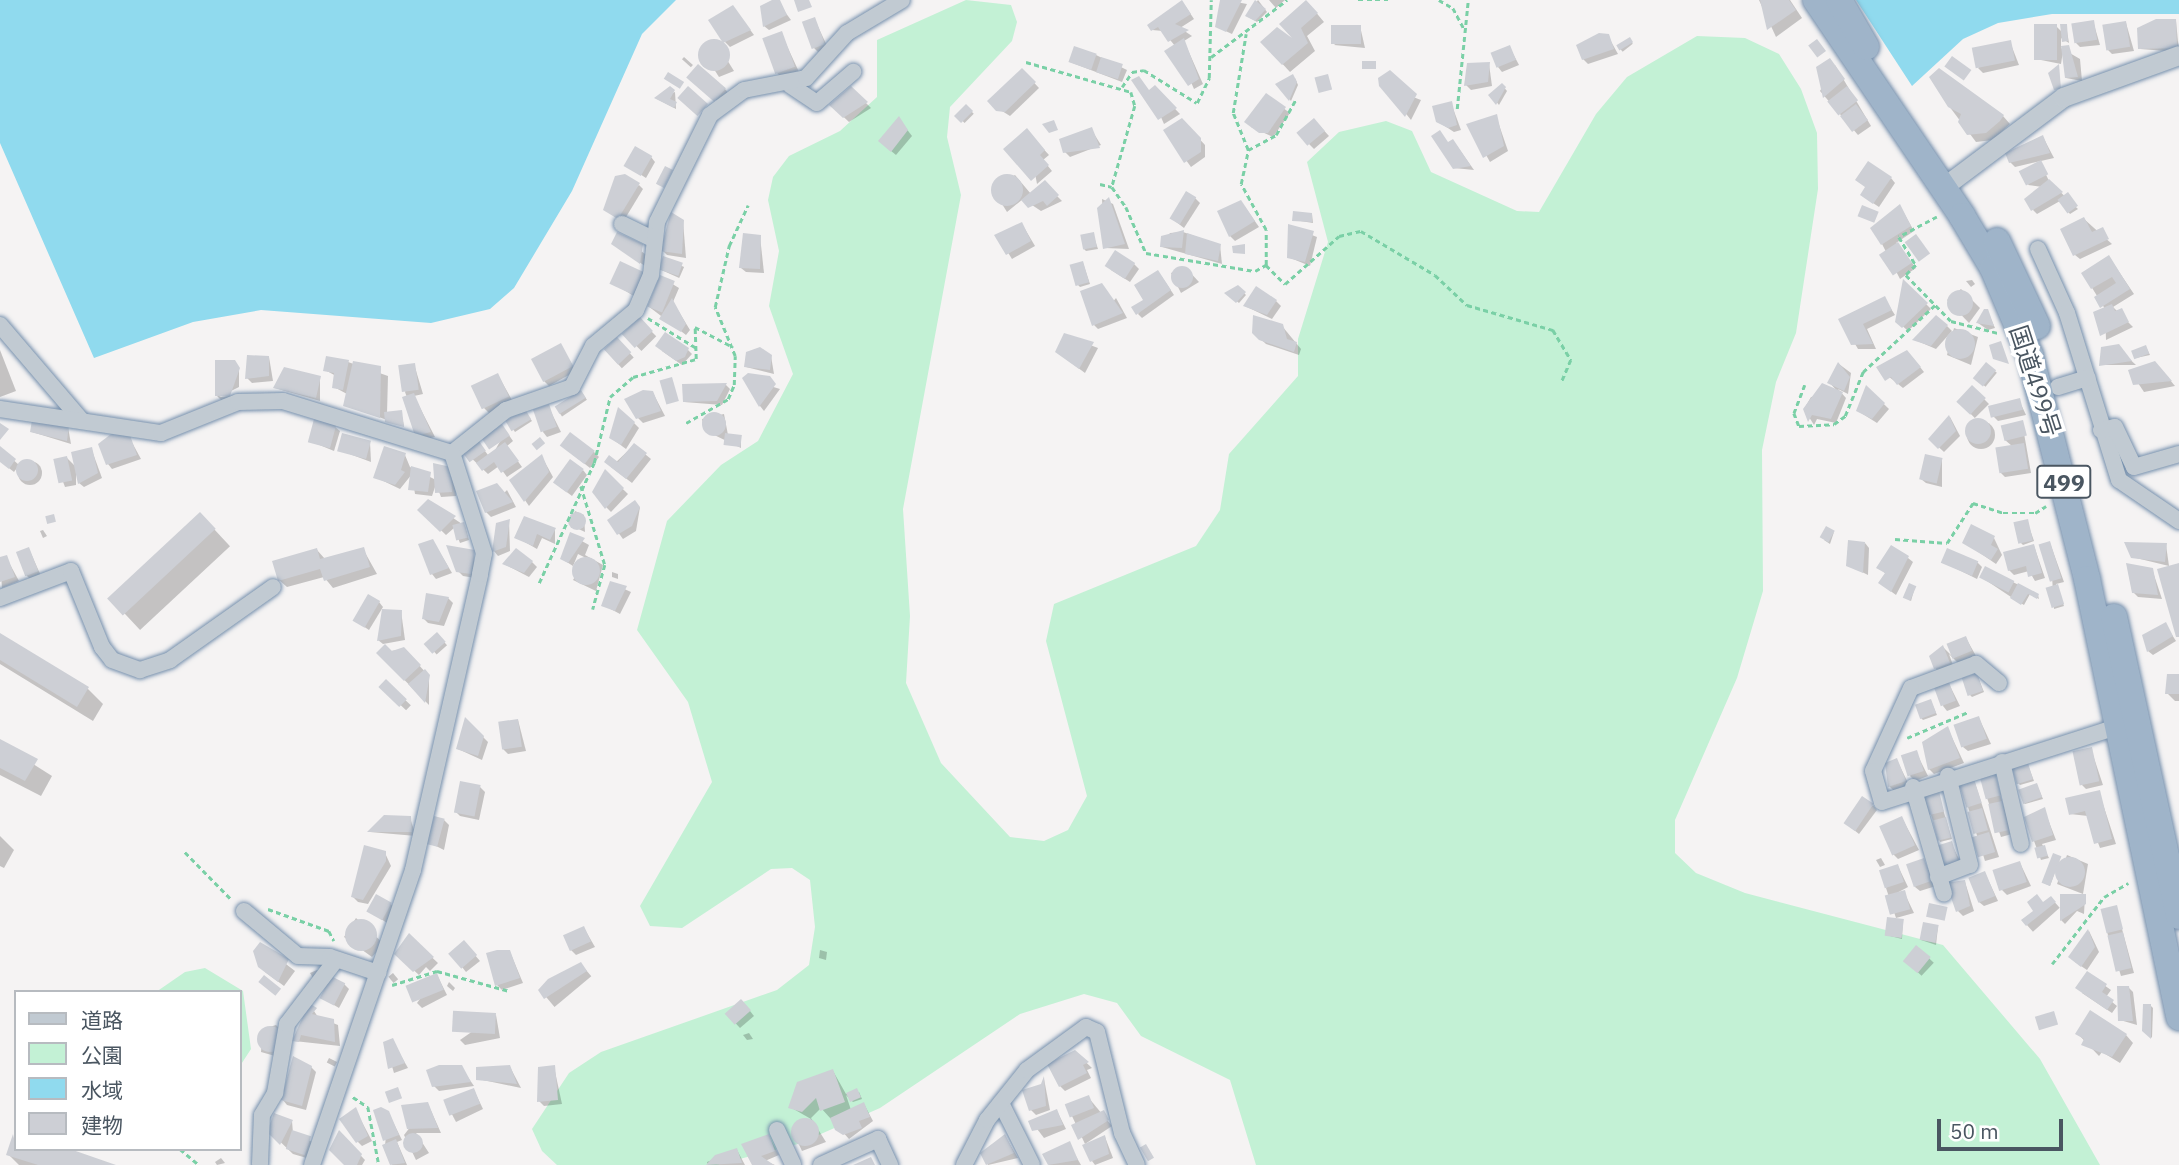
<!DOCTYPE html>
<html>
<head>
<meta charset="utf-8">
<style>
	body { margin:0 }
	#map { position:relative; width:2179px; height:1165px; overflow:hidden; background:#f5f3f3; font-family:"IBM Plex Sans","Noto Sans JP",sans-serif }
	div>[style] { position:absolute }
	.green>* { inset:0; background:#c3f1d5 }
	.water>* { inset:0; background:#90daee }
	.shadow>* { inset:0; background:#0003; transform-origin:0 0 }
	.round { border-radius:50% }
	.building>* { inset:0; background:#cdcfd5; transform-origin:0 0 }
	.path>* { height:2.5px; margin-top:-1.25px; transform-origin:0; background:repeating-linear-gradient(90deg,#7ad0a6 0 5px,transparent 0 8.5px) }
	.roads { filter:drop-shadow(0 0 2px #7690ad) drop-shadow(0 0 2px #7690ad) }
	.minor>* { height:16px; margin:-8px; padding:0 8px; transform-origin:8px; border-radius:8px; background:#c1cad2 }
	.tertiary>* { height:19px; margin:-9.5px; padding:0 9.5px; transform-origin:9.5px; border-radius:9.5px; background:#c1cad2 }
	.trunk>* { height:26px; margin:-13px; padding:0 13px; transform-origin:13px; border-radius:13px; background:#9fb4c9 }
	span { translate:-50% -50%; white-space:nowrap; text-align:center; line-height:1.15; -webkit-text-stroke:7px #fff; paint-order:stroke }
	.shield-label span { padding:2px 5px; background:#fff; border:2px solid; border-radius:5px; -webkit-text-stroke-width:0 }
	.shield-label { font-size:23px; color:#4a5661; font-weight:700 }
	.street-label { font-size:24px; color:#4a5661 }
	.legend { position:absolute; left:14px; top:990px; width:228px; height:161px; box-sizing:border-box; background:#fff; border:2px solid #b7bbc0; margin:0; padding:9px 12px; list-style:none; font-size:21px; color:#4a5661 }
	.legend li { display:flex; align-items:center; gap:14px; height:35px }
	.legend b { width:35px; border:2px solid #b7bbc0 }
	.scale { position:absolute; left:1937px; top:1119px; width:126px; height:32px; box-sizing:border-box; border:4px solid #4a5661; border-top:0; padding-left:9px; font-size:21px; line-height:24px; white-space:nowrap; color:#4a5661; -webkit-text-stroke:5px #fff; paint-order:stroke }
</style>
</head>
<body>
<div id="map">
	<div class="green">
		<i style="clip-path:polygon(966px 0,1011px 5px,1017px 22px,1012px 41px,950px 107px,947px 137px,961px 195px,903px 509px,910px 616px,906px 683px,941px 763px,1010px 837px,1044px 841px,1068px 830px,1087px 796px,1046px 641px,1054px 604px,1196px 546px,1220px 510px,1229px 454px,1298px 376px,1298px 339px,1328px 242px,1307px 162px,1339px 132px,1386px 121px,1412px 131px,1431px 172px,1517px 211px,1539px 212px,1596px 114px,1627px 77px,1697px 36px,1745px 38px,1779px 54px,1801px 89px,1817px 133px,1818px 189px,1796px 333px,1776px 382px,1762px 450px,1763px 591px,1737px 678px,1675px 820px,1675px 853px,1696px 873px,1745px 893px,1943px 945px,2040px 1059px,2100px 1165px,1256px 1165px,1230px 1080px,1141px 1036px,1117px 1003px,1084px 994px,1020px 1014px,880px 1108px,798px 1144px,716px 1165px,557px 1165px,542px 1151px,532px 1129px,569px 1073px,601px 1052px,777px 990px,809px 965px,815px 927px,810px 880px,792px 868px,771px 869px,682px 928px,650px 926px,640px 906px,712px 782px,688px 702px,637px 630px,667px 521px,721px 465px,758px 441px,793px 374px,769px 306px,779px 251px,768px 200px,773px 177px,789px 156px,840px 131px,877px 97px,877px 40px)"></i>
		<i style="clip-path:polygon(205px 968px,243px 991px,251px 1049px,240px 1066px,240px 992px,156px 992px,185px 972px)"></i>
	</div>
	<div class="water">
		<i style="clip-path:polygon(0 0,676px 0,642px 34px,572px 191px,514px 288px,490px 309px,431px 323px,261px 310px,193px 322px,94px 358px,0 143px)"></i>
		<i style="clip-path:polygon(1856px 0,2179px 0,2179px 14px,2052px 14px,1998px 23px,1963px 39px,1912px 86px)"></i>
	</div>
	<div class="shadow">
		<i style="clip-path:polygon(776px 0,791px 20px,769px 30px,764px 26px)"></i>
		<i style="clip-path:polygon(1225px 0,1247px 4px,1232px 34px,1217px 27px)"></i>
		<i style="clip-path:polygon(1258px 0,1267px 12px,1257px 22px,1247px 16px)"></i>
		<i style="clip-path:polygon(1269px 0,1285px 0,1276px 8px)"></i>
		<i style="clip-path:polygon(1759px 0,1790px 0,1802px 18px,1776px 37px)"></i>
		<i style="clip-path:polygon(733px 7px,754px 35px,730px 47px,725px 42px)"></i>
		<i style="clip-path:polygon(1186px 7px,1194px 19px,1180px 28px,1192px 36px,1184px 41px,1203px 84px,1194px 89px,1175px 46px,1163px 31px,1152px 30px)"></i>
		<i style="clip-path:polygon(1314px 10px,1324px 22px,1307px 36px,1315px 51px,1290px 72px,1263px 43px,1297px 44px,1281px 24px)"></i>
		<i style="clip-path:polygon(815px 20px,828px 48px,818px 52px,813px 47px)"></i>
		<i style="clip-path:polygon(2093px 21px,2100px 45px,2080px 47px,2075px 42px)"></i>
		<i style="clip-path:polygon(2176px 21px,2179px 52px,2140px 49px)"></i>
		<i style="clip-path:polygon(2126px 23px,2134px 51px,2112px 54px,2108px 50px)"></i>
		<i style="clip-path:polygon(2066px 25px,2069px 43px,2061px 38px,2061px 48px,2080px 59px,2082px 81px,2066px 78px,2063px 51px,2061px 64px,2036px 59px,2056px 26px,2063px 33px)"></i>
		<i style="clip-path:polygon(1360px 26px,1365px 48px,1334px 45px)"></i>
		<i style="clip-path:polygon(781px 33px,799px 72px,782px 78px,777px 73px)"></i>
		<i style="clip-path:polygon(1608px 36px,1618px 54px,1588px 64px,1583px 59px)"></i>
		<i style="clip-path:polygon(714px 39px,734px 71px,719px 77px,701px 49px)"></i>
		<i style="left:1629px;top:39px;width:6px;height:13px;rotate:51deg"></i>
		<i style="clip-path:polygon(2010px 42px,2019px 65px,1983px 73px,1978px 68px)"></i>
		<i style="clip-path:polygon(1510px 48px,1519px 65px,1502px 72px,1498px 67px)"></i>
		<i style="clip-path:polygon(1096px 55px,1127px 70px,1122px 82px,1070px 62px)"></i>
		<i style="left:684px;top:57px;width:12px;height:3px;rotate:42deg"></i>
		<i style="clip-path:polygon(1489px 64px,1492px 86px,1471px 90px,1466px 85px)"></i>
		<i style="clip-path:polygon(1835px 65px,1871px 126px,1858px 135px,1820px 91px)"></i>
		<i style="clip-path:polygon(1022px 70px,1039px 88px,1010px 116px,994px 106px)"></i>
		<i style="clip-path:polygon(1939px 70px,2003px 116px,2010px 124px,1993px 140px,1976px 142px,1949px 106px)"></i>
		<i style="clip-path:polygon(1295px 78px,1298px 85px,1291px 101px,1277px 85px)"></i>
		<i style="clip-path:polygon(694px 82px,725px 89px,729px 94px,721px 104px)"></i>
		<i style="clip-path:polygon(1381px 85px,1421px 100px,1411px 120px,1407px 115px)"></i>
		<i style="clip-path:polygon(1502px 85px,1507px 91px,1499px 105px,1491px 95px)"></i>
		<i style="clip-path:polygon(851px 88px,871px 108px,849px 122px,831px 105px)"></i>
		<i style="clip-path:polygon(1155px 88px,1180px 114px,1164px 124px,1150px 92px)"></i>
		<i style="clip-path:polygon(675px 92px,676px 109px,657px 99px)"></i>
		<i style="clip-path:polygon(1266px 96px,1290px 113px,1273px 137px,1251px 127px)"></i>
		<i style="clip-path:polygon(1451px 103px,1461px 130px,1454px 132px,1437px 121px)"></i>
		<i style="left:966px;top:106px;width:11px;height:13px;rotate:45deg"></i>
		<i style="clip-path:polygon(1496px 116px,1508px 151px,1490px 162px,1469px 125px)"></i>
		<i style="clip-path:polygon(899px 119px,912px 136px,896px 155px,885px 146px)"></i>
		<i style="clip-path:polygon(1182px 120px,1205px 145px,1205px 157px,1191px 167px,1165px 131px)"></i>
		<i style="clip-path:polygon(1319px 125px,1329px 136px,1314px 149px,1309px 144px)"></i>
		<i style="clip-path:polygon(1091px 129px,1101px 145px,1070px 157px,1065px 152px)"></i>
		<i style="clip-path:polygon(1027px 131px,1049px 155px,1043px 160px,1052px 171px,1037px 184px)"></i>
		<i style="clip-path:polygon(2043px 137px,2054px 158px,2015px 167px,2010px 162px)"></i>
		<i style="clip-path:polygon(1457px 146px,1474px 170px,1454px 168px)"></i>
		<i style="clip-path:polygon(651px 157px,655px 162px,646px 178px,626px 165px)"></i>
		<i style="clip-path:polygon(2040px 162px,2049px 181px,2078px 209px,2070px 214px,2060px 201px,2037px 214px,2033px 210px,2042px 187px,2028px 185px)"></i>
		<i style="clip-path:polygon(1015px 175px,1031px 194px,1044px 183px,1062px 201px,1041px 211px,1023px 199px,1007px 212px,992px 188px)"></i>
		<i style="clip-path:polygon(1891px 178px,1895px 183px,1879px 207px,1867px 199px)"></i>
		<i style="clip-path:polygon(639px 185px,643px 189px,623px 222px,605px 210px)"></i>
		<i style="clip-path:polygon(1195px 198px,1200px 203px,1184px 228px,1171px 218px)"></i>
		<i style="clip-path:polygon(1102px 199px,1113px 204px,1129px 249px,1105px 248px)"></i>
		<i style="clip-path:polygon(1900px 206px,1914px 231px,1896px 243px,1916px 268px,1900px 279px,1882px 244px)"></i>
		<i style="clip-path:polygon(1245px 207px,1259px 227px,1235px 241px,1230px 236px)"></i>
		<i style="clip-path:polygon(1312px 214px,1313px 223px,1294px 220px)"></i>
		<i style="clip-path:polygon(2084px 219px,2112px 244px,2080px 259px,2075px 255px)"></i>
		<i style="clip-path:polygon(683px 221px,686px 258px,667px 255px,662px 250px)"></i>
		<i style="clip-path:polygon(1022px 224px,1035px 246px,1012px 259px,997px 235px)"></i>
		<i style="clip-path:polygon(1289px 226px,1317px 237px,1310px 266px,1288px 257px)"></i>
		<i style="clip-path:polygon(1183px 232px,1220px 245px,1222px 264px,1162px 247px,1170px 233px)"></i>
		<i style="clip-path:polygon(1093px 234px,1098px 249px,1086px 251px,1084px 249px)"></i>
		<i style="left:618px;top:235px;width:39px;height:10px;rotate:35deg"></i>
		<i style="clip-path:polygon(760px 236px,764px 273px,746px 272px,741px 268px)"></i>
		<i style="clip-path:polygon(2109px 257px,2134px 294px,2113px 307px,2133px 327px,2106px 340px,2105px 309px,2083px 273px)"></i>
		<i style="left:664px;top:258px;width:22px;height:12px;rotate:24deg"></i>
		<i style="clip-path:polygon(1083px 263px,1090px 284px,1080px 287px,1078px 285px)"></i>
		<i style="clip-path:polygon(1134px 264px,1139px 269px,1130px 282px,1111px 270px)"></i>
		<i style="clip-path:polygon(1186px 268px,1199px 282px,1181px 293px,1171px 273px)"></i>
		<i style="clip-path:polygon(643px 274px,647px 279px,637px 298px,611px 282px)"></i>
		<i style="clip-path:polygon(661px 277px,679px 288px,673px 302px,690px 330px,686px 335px,648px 306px)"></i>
		<i style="clip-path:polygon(1162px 277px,1174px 295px,1142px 318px,1138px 314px)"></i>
		<i style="clip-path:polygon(1972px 280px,1975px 284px,1971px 287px,1966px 281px)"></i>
		<i style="clip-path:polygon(1904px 282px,1931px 309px,1908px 331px,1897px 321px)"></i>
		<i style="clip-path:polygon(1238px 287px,1246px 295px,1239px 303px,1226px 293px)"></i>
		<i style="clip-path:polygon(1961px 289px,1980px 308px,1969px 323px,1947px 300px)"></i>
		<i style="clip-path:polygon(1116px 298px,1127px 318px,1098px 329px,1094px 325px)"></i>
		<i style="clip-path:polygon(1884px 298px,1895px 315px,1867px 329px,1876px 349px,1858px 349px,1841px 320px)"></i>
		<i style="clip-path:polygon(1276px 301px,1281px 306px,1272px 319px,1245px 306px)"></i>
		<i style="clip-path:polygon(1988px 312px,1995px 328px,1988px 330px,1978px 323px)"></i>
		<i style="left:640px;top:320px;width:23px;height:21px;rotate:45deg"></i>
		<i style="clip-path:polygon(1282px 326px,1301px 349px,1299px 355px,1266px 344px,1253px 332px)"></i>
		<i style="clip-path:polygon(1947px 326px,1952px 331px,1936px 349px,1915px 340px)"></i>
		<i style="clip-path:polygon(1954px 328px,1978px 337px,1971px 365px,1947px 355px)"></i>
		<i style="clip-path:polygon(1064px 335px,1098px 348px,1085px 373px,1062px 356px)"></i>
		<i style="left:617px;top:339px;width:25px;height:16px;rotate:48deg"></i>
		<i style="clip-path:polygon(560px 345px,576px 371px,549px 386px,544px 381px)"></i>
		<i style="clip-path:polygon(687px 349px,692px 354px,682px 365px,662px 351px)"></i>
		<i style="clip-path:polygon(2147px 349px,2150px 355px,2136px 358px,2134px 351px)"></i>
		<i style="clip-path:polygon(0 350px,16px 391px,0 397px)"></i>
		<i style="clip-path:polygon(2124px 354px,2136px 365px,2100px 365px)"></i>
		<i style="clip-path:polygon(771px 356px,774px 374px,746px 367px)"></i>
		<i style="clip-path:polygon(269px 357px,273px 381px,252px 383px,247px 378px)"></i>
		<i style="clip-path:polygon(1912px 357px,1924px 372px,1903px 388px,1883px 372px)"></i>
		<i style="clip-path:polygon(348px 362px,388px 376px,387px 414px,401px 412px,404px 426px,345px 405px,347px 394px,334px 387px,336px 376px,325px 370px)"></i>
		<i style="clip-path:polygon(414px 364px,423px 394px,414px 396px,435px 437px,422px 440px,405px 392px)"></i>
		<i style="clip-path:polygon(1839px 364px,1851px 373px,1848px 394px,1838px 389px,1846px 398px,1836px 423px,1817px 419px,1814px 425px,1804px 409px,1811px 397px,1838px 392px,1829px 382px)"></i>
		<i style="left:1986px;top:364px;width:14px;height:18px;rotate:39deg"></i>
		<i style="clip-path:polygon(239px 367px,239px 387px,219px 397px,240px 395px,221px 400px,217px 396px)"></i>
		<i style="clip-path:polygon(2160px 368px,2175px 386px,2144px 392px,2130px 371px)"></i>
		<i style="clip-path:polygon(498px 375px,513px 402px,489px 413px,484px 408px)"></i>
		<i style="clip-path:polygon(320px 377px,320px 401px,275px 388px)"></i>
		<i style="clip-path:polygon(744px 378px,780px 389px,764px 411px,760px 406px)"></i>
		<i style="clip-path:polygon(726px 385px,730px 389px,722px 405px,684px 402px,684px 386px)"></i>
		<i style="left:1972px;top:387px;width:24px;height:20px;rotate:45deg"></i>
		<i style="clip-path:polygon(1867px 388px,1889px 409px,1877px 423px,1858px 411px)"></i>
		<i style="clip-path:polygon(653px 393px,665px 416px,643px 423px,638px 418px)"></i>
		<i style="left:583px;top:394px;width:7px;height:30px;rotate:56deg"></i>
		<i style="clip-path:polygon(2019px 400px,2026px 415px,1998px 421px,1993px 416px)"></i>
		<i style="clip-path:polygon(548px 406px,561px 432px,547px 437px,543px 432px)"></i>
		<i style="clip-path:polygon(526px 413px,532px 421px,515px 432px,508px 422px)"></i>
		<i style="clip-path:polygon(724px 414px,728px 435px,741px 437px,741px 448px,704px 430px,702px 419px)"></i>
		<i style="clip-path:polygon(1950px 417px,1960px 436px,1944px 452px,1930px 439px)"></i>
		<i class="round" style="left:1967px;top:421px;width:28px;height:28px"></i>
		<i style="clip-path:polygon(2022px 422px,2031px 473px,2005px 477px,2000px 472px,2012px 446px,2005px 440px)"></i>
		<i style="clip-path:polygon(634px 423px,639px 428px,626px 449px,611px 438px)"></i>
		<i style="clip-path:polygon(68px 427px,71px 444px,32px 432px)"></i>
		<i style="clip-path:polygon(335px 427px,340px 431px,334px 451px,310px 441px)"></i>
		<i style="clip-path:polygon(506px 431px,513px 441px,507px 446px,522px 467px,507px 477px,499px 466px,488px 474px,466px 453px,479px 443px,488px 455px,494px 452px)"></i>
		<i style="clip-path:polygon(129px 437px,141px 459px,112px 469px,108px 464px)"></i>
		<i style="clip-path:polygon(370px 442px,371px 462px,339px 450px)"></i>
		<i style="clip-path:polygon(634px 445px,651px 459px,632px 483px,611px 467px)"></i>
		<i style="clip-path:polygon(0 448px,19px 465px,14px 472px,0 461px)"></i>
		<i style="clip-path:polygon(91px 448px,102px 478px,84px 487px,79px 483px)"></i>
		<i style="clip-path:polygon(567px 450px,594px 452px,599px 457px,590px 468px)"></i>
		<i style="clip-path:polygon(405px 455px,410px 467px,436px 480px,455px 474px,456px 496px,441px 497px,436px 484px,432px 496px,415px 494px,412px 474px,400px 489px,375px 477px)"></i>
		<i style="clip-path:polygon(542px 457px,553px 477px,529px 506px,512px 481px)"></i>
		<i style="clip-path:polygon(67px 458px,76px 467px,76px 485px,65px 487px,55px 460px)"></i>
		<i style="clip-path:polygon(1942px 459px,1942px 487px,1926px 483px,1921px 479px)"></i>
		<i class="round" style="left:18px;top:461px;width:24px;height:24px"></i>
		<i style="clip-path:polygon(583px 470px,587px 475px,572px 496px,560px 487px)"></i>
		<i style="clip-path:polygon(605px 472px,628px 494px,611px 512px,606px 507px)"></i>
		<i style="clip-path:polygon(507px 490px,516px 507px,491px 517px,486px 512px)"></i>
		<i style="clip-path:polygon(428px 501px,465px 526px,469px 540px,460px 543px,454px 528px,446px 535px,420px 510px)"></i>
		<i style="clip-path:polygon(640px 507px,636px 531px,623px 539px,609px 520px)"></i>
		<i style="clip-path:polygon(575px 511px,584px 515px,585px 532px,570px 525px)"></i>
		<i style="left:200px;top:514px;width:44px;height:123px;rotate:47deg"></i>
		<i style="clip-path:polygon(509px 521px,510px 551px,498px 556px,494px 551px)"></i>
		<i style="clip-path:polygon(2027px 521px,2034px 541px,2023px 545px,2021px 543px)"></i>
		<i style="clip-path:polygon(555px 529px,555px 544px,542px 538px,537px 549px,516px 537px)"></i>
		<i style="clip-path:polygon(43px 530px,47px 536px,43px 538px,40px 531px)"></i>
		<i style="clip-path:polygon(1834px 532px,1830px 544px,1824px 540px)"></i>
		<i style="clip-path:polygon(571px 535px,589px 545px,585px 555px,603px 565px,596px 591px,573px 580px,586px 558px,578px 554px,573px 566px,562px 559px)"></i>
		<i style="clip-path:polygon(1994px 538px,2002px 555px,1996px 564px,1964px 542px)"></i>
		<i style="clip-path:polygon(433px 541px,452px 573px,436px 579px,432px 574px)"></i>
		<i style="clip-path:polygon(1865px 543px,1869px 548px,1868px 575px,1848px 565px)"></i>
		<i style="clip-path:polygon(2050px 543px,2064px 582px,2056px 584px,2064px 606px,2054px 609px)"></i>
		<i style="clip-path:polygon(2166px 545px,2169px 566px,2132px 557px)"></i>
		<i style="clip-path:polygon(2034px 546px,2045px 578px,2035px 581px,2029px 571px,2014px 575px,2009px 570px)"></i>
		<i style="clip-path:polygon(29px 549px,41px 576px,31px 580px,26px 575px)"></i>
		<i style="clip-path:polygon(363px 549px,377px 574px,333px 588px,324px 577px,287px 587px,279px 580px,317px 550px,325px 559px)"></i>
		<i style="clip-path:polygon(474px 551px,475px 578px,463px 576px,458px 571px)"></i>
		<i style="clip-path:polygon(6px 557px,19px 581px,2px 588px,0 559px)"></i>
		<i style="clip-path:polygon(1908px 558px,1913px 562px,1896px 595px,1885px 587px,1886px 574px,1878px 567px)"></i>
		<i style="clip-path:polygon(532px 562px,537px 567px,529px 577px,504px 564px)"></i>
		<i style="clip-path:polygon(1943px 562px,1977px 562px,1982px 567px,1977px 579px)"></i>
		<i style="clip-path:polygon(1986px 568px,2038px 595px,2039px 599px,2030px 594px,2024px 605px,2014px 599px,1981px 577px)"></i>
		<i style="clip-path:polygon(2152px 569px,2162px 599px,2138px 597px,2133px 592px)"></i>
		<i style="clip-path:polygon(612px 572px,618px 574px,618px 579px,612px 577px)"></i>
		<i style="clip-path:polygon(611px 583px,631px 592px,620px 614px,603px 605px)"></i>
		<i style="clip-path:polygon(1915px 587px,1911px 601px,1906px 598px)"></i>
		<i style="clip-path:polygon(448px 598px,453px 603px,444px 626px,428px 623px,423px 618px)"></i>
		<i style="clip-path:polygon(379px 602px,383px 607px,369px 630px,354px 620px)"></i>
		<i style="clip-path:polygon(401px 611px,405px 640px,383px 644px,378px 640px)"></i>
		<i style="clip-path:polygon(2165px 624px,2176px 641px,2153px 655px,2148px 651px)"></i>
		<i style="left:437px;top:634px;width:15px;height:14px;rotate:48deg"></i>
		<i style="clip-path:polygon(0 635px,88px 689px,103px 704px,93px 721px,0 664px)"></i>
		<i style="clip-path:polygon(1966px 638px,1976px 656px,1958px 663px,1949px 654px,1954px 668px,1940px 673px,1935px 668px,1943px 647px,1952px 656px)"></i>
		<i style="clip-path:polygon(404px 649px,429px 676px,429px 705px,378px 653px)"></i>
		<i style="clip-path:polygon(2179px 675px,2179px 701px,2175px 701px,2167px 693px)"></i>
		<i style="clip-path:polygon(1978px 677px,1984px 692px,1972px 697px,1970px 695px)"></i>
		<i style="left:386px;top:682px;width:34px;height:7px;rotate:43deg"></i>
		<i style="clip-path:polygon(1949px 684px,1960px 706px,1947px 711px,1943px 706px)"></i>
		<i style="clip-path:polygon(1931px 701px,1937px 715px,1923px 720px,1921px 718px)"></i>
		<i style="clip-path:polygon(1979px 718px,1991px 744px,1968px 751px,1963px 747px)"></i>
		<i style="clip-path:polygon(466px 720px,488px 742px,482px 760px,458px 749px)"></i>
		<i style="clip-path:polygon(518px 720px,526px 751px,508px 754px,503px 749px)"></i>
		<i style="clip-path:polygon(1948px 729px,1964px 763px,1934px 774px,1929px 769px)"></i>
		<i style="clip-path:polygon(0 743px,52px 776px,41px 796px,0 775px)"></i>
		<i style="clip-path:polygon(2091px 749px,2103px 785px,2086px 789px,2081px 784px)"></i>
		<i style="clip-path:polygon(1916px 752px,1928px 776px,1915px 781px,1910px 776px)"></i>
		<i style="clip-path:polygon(1897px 760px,1909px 785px,1894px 791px,1889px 786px)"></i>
		<i style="clip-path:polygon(2028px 765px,2034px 781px,2020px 785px,2018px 783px)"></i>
		<i style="clip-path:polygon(1994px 774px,2012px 834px,2001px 837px,1987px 798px)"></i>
		<i style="clip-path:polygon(1974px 780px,1999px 857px,1985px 861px,1968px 807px)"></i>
		<i style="clip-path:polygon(2037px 785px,2043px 799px,2025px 804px,2024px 803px)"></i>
		<i style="clip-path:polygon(480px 787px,485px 792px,479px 820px,460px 816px,455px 811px)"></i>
		<i style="clip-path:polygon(2099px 792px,2116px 844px,2100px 848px,2088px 816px,2070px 814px)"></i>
		<i style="clip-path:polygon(1938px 793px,1952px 839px,1940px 842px,1931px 815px)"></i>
		<i style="clip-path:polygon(1873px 805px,1877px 810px,1859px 834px,1849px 826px)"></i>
		<i style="clip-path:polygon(2044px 809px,2056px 840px,2042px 844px,2049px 858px,2041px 860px,2034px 841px)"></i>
		<i style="clip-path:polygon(410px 818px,416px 836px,370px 832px)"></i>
		<i style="clip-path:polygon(1902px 818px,1919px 850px,1898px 859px,1893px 854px)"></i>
		<i style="clip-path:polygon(444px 820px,449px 825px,444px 850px,430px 843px)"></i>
		<i style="clip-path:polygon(0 836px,14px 850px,4px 868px,0 866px)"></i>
		<i style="clip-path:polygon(1951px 843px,1962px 865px,1949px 869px,1944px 864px)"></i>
		<i style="clip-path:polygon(385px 853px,391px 866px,368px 904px,358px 902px,353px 897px)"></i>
		<i style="clip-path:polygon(2067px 855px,2088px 864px,2083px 894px,2057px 884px)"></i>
		<i style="clip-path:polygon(1881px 858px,1885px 865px,1880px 867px,1876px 860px)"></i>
		<i style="clip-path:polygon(2060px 858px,2050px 886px,2044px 883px)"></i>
		<i style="clip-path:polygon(1924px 860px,1936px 886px,1920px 891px,1915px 887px)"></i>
		<i style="clip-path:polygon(2020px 863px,2031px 886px,2007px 895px,2002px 890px)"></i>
		<i style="clip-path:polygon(1898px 866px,1908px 887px,1893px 895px,1904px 892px,1914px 913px,1896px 918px,1886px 888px)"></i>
		<i style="clip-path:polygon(1985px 873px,1998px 901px,1984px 906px,1979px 902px)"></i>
		<i style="clip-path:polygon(1965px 882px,1974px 911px,1963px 916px,1958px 911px)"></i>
		<i style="clip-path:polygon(2085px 896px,2084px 914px,2077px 911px,2065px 924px,2061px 920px)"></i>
		<i style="left:2051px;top:898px;width:13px;height:36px;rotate:48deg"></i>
		<i style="clip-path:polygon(391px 904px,395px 909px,387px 923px,369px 911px)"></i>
		<i style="clip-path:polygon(2116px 907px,2134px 973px,2121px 976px,2107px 932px)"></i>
		<i style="clip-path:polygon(356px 918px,384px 944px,372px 957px,344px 937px)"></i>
		<i style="clip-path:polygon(1903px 921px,1902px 939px,1886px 935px)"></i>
		<i style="clip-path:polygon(1938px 927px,1936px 945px,1921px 940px)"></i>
		<i style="clip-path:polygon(584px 928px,595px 947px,576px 955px,571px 950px)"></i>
		<i style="clip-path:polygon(2089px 931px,2099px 952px,2087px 970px,2075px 962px)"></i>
		<i style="clip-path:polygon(409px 936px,438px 963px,430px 971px,426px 967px,419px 975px,396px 954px)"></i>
		<i style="clip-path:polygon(260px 944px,295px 971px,284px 986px,265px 972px)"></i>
		<i style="clip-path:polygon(468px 947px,480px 961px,466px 972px,462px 967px)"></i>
		<i style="left:1917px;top:947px;width:23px;height:18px;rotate:43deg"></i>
		<i style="clip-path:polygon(820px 950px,827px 952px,826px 960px,819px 958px)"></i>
		<i style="clip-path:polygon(510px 952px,523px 983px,502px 990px,497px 985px)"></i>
		<i style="left:581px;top:964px;width:16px;height:48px;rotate:50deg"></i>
		<i style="clip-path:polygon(317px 970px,319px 972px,313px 978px,310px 973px)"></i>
		<i style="left:393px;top:973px;width:8px;height:6px;rotate:50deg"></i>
		<i style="clip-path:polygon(2087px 973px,2111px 990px,2106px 997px,2117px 1006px,2112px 1013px,2082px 993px)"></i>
		<i style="clip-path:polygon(437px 975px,447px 995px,422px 1008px,417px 1003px)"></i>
		<i style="clip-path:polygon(449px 982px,455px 988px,453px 991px,447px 986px)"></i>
		<i style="clip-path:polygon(344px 984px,349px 989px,339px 1008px,322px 998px)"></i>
		<i style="clip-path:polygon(2128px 987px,2133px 992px,2137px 1025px,2120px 1020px)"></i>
		<i style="clip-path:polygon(310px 1005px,318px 1017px,338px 1025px,340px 1046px,294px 1041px)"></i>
		<i style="clip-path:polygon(746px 1006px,754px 1016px,740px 1028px,727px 1014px)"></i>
		<i style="clip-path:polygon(2151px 1006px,2153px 1008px,2152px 1038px,2144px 1030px)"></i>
		<i style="clip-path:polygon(496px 1015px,500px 1038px,465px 1045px,460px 1040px)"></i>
		<i style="clip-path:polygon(276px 1025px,281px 1030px,282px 1058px,261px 1052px,263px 1029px)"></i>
		<i style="clip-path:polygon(749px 1033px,753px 1039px,747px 1040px,743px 1035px)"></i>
		<i style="clip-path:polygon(2078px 1034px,2126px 1035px,2133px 1043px,2120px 1063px,2102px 1052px,2099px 1056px)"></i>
		<i style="clip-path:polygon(392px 1040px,408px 1068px,394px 1073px,385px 1043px)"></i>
		<i style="clip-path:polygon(1075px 1052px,1092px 1068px,1087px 1070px,1091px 1078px,1065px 1091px,1060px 1086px)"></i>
		<i style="left:329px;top:1058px;width:9px;height:5px;rotate:27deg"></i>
		<i style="clip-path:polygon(311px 1067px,316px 1072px,306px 1110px,287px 1105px,283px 1100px)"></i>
		<i style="clip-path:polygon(461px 1067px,474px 1086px,439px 1091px,434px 1086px)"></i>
		<i style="clip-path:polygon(510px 1067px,521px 1088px,478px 1079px)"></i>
		<i style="clip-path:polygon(554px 1067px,562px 1104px,544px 1106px,539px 1101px)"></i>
		<i style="clip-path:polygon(833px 1071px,846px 1094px,859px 1092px,862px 1099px,853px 1102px,846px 1095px,851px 1110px,864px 1104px,873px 1121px,849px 1139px,821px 1108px,811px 1118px,826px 1142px,802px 1151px,792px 1130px,811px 1119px,790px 1107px)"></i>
		<i style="clip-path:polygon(1044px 1079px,1050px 1110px,1036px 1115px,1031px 1110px)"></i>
		<i style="clip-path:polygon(474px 1090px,483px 1109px,456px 1122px,445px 1101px)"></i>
		<i style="clip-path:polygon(1088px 1097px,1112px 1126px,1085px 1144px,1072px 1116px)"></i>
		<i style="clip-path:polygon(428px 1104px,441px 1133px,416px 1133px,429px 1153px,416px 1160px,404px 1135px)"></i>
		<i style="clip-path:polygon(355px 1109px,372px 1141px,362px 1146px,358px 1142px)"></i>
		<i style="clip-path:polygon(1057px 1111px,1066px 1129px,1044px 1138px,1031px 1121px)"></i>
		<i style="clip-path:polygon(388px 1112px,402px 1140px,397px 1142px,407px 1165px,392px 1165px,385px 1146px)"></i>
		<i style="clip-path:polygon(292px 1121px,293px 1133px,315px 1143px,310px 1159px,293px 1154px,269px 1131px)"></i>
		<i style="clip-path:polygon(769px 1136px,779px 1155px,765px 1161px,775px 1165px,753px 1165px)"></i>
		<i style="clip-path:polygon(1005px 1136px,1018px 1158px,988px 1165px,983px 1153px)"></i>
		<i style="clip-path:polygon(14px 1137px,16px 1149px,111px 1165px,19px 1165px,8px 1154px)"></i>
		<i style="clip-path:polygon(343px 1137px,365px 1160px,362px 1165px,346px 1165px)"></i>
		<i style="clip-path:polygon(1105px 1137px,1113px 1158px,1095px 1165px,1092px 1161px)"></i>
		<i style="clip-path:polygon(1069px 1144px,1081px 1165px,1049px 1165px,1045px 1155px)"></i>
		<i style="clip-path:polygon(737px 1150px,745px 1165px,708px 1165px,707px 1162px)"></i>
		<i style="clip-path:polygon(221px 1158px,225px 1163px,217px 1165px,215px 1162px)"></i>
	</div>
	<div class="building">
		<i style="clip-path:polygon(772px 0,780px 0,787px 15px,763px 27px,760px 6px)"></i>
		<i style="clip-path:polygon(794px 0,809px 0,812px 7px,798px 12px)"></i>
		<i style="clip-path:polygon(1182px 0,1191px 14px,1175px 24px,1189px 30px,1168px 42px,1158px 27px,1151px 31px,1147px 25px)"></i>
		<i style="clip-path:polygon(1220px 0,1242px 0,1226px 32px,1215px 27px)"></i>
		<i style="clip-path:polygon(1255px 0,1266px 9px,1255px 21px,1245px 16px)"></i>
		<i style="clip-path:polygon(1306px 0,1318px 13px,1301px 28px,1308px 43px,1282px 65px,1260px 42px,1277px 27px,1292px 38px,1279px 24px)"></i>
		<i style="clip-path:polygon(1760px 0,1789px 0,1796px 10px,1767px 30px)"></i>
		<i style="clip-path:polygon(733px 5px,751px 30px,723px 43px,708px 20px)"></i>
		<i style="left:815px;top:17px;width:29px;height:14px;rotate:70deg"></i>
		<i style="clip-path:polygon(2156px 19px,2176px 19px,2177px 48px,2138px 49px,2137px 28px)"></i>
		<i style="left:2094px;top:20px;width:20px;height:23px;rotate:81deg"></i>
		<i style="left:2126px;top:21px;width:26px;height:24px;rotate:81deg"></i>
		<i style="left:2057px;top:24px;width:36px;height:23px;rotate:90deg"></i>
		<i style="clip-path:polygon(2060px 24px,2067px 24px,2068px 41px,2062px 42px)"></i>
		<i style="left:1361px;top:25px;width:19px;height:30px;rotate:90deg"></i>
		<i style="left:782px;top:31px;width:38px;height:21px;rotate:70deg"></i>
		<i style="clip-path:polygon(1599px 33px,1609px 34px,1614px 49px,1582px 60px,1576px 45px)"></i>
		<i style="left:1630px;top:37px;width:6px;height:16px;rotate:59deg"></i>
		<i style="clip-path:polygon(1184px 38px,1199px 79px,1188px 86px,1164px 51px)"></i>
		<i style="left:1817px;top:39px;width:15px;height:11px;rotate:53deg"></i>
		<i class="round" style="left:698px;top:39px;width:32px;height:32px"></i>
		<i style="left:2011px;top:40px;width:21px;height:40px;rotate:79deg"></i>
		<i style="left:1510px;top:45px;width:16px;height:21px;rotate:68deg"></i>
		<i style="clip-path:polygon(2069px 45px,2078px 77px,2065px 78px,2061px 46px)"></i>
		<i style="left:1074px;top:46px;width:24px;height:17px;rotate:19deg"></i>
		<i style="left:1952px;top:56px;width:24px;height:13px;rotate:36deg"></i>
		<i style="left:1101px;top:57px;width:23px;height:16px;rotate:18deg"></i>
		<i style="clip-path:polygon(1830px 58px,1845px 79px,1823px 98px,1816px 67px)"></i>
		<i style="left:1376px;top:61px;width:8px;height:14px;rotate:90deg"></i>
		<i style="clip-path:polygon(1490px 62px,1488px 82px,1464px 86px,1467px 63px)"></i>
		<i style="left:698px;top:64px;width:37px;height:18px;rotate:41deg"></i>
		<i style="clip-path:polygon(2059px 64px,2061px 89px,2054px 90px,2048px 73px)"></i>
		<i style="clip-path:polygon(1022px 68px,1036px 82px,1005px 112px,996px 111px,987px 101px)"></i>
		<i style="clip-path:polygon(1939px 68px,2004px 115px,2000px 121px,1986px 133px,1967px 135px,1958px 122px,1961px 114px,1948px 107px,1929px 77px)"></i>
		<i style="clip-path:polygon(1390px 70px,1417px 94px,1405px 117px,1379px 86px,1378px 78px)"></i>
		<i style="left:668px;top:72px;width:19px;height:8px;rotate:32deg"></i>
		<i style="clip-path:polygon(1293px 74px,1297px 82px,1289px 101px,1275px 84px)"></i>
		<i style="left:1328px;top:74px;width:16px;height:14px;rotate:75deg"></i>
		<i style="clip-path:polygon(1139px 76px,1149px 90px,1155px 85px,1177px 108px,1158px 120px,1131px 80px)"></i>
		<i style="clip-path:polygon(1502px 83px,1506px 87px,1496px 105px,1488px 95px)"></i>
		<i style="clip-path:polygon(670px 86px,675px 90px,670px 99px,677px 102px,674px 108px,654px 98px)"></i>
		<i style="left:688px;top:86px;width:27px;height:16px;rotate:42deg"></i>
		<i style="clip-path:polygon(851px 86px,868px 102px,843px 118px,829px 105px)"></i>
		<i style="left:1847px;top:86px;width:18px;height:25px;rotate:52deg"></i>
		<i style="clip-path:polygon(1266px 93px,1286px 107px,1268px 133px,1259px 133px,1244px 122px)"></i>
		<i style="clip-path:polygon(1452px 101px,1457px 125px,1448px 128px,1436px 122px,1432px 106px)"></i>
		<i style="left:966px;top:104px;width:10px;height:17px;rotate:45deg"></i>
		<i style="left:1856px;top:104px;width:20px;height:20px;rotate:53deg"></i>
		<i style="clip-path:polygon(1497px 114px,1504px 146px,1483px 158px,1466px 124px)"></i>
		<i style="clip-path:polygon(899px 116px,908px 130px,891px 152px,878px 141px)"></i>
		<i style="clip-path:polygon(1182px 118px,1201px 138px,1201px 152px,1184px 163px,1163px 130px)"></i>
		<i style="left:1314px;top:118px;width:17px;height:23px;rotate:50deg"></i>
		<i style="clip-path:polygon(1054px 120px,1058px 130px,1049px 133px,1042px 124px)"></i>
		<i style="clip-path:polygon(1092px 127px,1100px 148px,1063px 153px,1059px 139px)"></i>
		<i style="clip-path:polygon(1027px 128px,1045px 150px,1040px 155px,1049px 165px,1031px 181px,1003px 149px)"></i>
		<i style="clip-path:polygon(1440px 130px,1448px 142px,1453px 139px,1471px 166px,1453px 169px,1431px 136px)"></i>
		<i style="clip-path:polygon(2043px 135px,2050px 153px,2009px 163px,2005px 153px)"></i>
		<i style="left:635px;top:146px;width:20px;height:23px;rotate:30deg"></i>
		<i style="left:2041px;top:160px;width:16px;height:25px;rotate:63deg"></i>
		<i style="clip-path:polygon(1868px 161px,1892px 177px,1873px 204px,1860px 195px,1865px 187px,1855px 180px)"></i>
		<i style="left:665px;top:166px;width:9px;height:20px;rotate:27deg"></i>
		<i style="clip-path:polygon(625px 174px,640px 183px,618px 219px,603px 210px,615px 176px)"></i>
		<i class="round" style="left:991px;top:174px;width:32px;height:32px"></i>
		<i style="clip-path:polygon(2049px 179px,2063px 192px,2031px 211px,2024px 199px)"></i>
		<i style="clip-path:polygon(1045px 180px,1059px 195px,1047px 206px,1043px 201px,1028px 208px,1021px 200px)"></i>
		<i style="left:1186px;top:191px;width:12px;height:32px;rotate:31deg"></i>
		<i style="left:2068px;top:192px;width:17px;height:13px;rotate:54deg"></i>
		<i style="clip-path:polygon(1109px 197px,1125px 244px,1103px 249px,1097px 208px)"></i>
		<i style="clip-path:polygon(1241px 200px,1255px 221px,1229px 237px,1217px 211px)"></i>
		<i style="clip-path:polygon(1900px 204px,1911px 226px,1881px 245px,1870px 228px)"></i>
		<i style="left:1862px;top:205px;width:18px;height:12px;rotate:22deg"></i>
		<i style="clip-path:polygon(1293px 211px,1312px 213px,1312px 222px,1292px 221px)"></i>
		<i style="clip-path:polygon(671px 212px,684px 220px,682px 254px,660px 251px)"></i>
		<i style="clip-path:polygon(2084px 217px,2092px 232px,2103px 227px,2109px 239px,2073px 256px,2060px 229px)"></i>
		<i style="clip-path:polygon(1022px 222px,1031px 241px,1006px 255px,994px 235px)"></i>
		<i style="clip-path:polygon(1288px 224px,1314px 231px,1305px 262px,1287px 258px)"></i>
		<i style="clip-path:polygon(1184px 230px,1182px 248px,1160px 247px,1161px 236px)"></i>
		<i style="clip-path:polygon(617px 232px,643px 244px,640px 264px,611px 244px)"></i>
		<i style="left:1094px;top:232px;width:15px;height:14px;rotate:79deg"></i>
		<i style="clip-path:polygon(743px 233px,761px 235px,760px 269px,739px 268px)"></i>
		<i style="clip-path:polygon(1187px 233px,1221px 244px,1218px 261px,1185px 254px)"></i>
		<i style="left:1916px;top:234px;width:24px;height:14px;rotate:54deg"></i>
		<i style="left:1898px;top:242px;width:25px;height:23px;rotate:56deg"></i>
		<i style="clip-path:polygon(1245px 244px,1245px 254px,1233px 253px,1232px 246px)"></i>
		<i style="left:1115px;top:250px;width:24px;height:19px;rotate:33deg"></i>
		<i style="clip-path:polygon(2109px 255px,2130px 289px,2100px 308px,2094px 297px,2116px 283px,2112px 277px,2091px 289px,2081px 273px)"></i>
		<i style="left:663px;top:256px;width:21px;height:14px;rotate:19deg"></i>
		<i style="left:620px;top:261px;width:26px;height:25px;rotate:25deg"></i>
		<i style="left:1083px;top:261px;width:22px;height:14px;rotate:74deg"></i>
		<i class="round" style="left:1171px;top:266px;width:22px;height:22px"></i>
		<i style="clip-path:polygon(1158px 270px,1171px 290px,1136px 315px,1131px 307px,1143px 300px,1134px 285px)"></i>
		<i style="left:660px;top:275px;width:16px;height:34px;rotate:22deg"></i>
		<i style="clip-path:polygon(1903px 279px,1928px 303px,1902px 328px,1895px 322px)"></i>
		<i style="clip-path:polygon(1102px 283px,1123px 313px,1092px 326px,1080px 291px)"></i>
		<i style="clip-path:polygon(1238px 285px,1246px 292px,1236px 303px,1224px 293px)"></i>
		<i style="clip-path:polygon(1256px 286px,1277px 300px,1267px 315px,1243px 306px)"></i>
		<i class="round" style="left:1947px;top:290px;width:26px;height:26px"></i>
		<i style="clip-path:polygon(1885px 296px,1892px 310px,1863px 324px,1873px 344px,1851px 345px,1838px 319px)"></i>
		<i style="clip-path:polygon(672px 298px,686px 324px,681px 332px,659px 319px)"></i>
		<i style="clip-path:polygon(2112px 304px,2115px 311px,2122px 308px,2129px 322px,2100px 336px,2093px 312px)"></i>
		<i style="clip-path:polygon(1984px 309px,1988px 309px,1994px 326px,1976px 323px)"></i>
		<i style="clip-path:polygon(1253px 315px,1283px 324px,1287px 339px,1297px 342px,1294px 352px,1259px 340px,1252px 333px)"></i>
		<i style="clip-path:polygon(1936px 315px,1948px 325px,1931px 346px,1912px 340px)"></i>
		<i style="left:640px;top:317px;width:19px;height:25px;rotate:47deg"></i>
		<i class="round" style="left:1945px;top:329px;width:30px;height:30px"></i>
		<i style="clip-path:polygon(665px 332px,689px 348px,685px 357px,676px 361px,655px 346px)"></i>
		<i style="clip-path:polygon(1064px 333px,1094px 342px,1079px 369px,1055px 352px)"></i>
		<i style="left:617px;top:337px;width:21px;height:18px;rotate:47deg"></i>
		<i style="clip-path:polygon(2001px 341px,2009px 364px,1993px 359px,1989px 345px)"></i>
		<i style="left:561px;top:343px;width:26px;height:34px;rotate:62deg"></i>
		<i style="clip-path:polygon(2119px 344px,2132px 361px,2099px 366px,2101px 347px)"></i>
		<i style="left:2146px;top:345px;width:9px;height:16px;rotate:69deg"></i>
		<i style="clip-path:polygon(760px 347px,772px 355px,770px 370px,744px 367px,746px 352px)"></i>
		<i style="clip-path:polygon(1907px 350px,1921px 367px,1897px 385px,1891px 377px,1885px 381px,1876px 367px)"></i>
		<i style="clip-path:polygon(247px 355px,269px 356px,269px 376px,245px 379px)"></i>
		<i style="clip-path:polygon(326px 356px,349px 360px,343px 390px,332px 388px,334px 373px,323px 371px)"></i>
		<i style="clip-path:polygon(215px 360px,235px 360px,240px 368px,230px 396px,215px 396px)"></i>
		<i style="clip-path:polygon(353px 361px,381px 366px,380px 418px,343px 406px)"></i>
		<i style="clip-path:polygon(2155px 361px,2172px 381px,2133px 385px,2128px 370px)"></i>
		<i style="clip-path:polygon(1838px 362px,1850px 377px,1844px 391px,1827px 383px)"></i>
		<i style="left:1986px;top:362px;width:13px;height:21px;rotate:39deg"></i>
		<i style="left:415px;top:363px;width:27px;height:17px;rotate:82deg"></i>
		<i style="clip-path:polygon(284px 367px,321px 376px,316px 398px,273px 388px)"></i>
		<i style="left:498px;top:373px;width:26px;height:30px;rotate:65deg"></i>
		<i style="clip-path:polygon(748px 373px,770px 376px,776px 384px,759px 407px,742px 378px)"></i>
		<i style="left:672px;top:377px;width:25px;height:13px;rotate:74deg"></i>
		<i style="clip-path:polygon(727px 383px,717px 401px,683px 402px,682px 384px)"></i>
		<i style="clip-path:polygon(1822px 383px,1843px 392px,1831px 419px,1812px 415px,1808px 422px,1803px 409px)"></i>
		<i style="clip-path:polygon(1866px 385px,1885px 403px,1872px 419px,1856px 411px)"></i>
		<i style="left:1972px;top:385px;width:19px;height:23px;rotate:43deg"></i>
		<i style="left:581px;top:390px;width:9px;height:31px;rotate:58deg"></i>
		<i style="clip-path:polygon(643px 390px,653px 391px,661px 411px,636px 419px,624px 399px)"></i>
		<i style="clip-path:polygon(414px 393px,431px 432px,415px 436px,402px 397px)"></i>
		<i style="left:2020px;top:398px;width:12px;height:33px;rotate:76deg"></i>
		<i style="left:549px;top:404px;width:24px;height:17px;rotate:71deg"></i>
		<i style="clip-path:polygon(618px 407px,635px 422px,621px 445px,609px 438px)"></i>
		<i style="left:525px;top:409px;width:12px;height:23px;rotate:59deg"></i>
		<i style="clip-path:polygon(402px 410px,404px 427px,385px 422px,384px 412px)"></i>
		<i class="round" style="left:702px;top:412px;width:24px;height:24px"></i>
		<i style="clip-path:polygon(1949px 415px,1956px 431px,1938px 449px,1928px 439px)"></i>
		<i class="round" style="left:1965px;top:418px;width:26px;height:26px"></i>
		<i style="left:314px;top:419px;width:23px;height:24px;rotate:15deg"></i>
		<i style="clip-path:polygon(32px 420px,69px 425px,67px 441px,30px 432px)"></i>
		<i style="left:2023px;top:420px;width:16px;height:23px;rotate:76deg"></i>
		<i style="clip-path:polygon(0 423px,9px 429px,0 440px)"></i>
		<i style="left:502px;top:424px;width:14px;height:25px;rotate:56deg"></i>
		<i style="left:570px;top:432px;width:31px;height:17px;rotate:37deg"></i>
		<i style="left:342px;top:433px;width:30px;height:19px;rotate:15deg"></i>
		<i style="left:725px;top:433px;width:17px;height:12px;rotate:7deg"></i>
		<i style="clip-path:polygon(111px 434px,130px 435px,137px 455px,106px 465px,98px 444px)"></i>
		<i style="left:540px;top:437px;width:8px;height:11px;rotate:50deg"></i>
		<i style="left:479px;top:441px;width:12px;height:20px;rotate:55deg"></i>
		<i style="clip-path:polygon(505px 442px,519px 461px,501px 473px,494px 462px,482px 471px,476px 463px)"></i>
		<i style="clip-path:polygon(634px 443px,647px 453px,626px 479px,604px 462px,609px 455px,618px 462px)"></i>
		<i style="left:2024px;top:443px;width:26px;height:29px;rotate:81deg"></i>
		<i style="clip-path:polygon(0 446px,16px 459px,9px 469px,0 462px)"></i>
		<i style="clip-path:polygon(384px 446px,406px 453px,401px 470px,405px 472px,395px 485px,373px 478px)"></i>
		<i style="clip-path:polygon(92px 447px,98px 473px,78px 484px,71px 452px)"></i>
		<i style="clip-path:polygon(542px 454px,549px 472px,524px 502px,509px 480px)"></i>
		<i style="left:1925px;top:454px;width:18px;height:26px;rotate:13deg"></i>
		<i style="left:67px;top:456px;width:25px;height:14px;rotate:78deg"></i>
		<i class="round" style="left:16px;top:459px;width:22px;height:22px"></i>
		<i style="left:570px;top:459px;width:17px;height:29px;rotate:36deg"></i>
		<i style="clip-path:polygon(433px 463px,451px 467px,452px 492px,435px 493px)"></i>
		<i style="clip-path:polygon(411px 466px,431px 472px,428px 492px,408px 490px)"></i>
		<i style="clip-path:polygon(605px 469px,624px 488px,605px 509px,592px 492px)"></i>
		<i style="clip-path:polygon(497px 483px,513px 502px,485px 513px,476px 491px)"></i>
		<i style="clip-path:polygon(428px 499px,456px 516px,440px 532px,417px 510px)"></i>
		<i style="clip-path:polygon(635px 500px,640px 507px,632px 526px,617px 535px,607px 520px)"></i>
		<i style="left:200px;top:512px;width:23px;height:127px;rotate:47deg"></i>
		<i class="round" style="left:568px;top:512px;width:18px;height:18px"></i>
		<i style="left:54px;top:514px;width:8px;height:9px;rotate:76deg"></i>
		<i style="clip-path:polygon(524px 516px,556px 528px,550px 540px,537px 534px,533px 546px,514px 538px)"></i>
		<i style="clip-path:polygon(510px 519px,506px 547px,492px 552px,496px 523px)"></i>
		<i style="left:2028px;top:519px;width:22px;height:15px;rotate:77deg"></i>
		<i style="left:464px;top:522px;width:16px;height:12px;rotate:76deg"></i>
		<i style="clip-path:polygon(1971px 524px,1995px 536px,1991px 545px,1998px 549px,1991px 560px,1962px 543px)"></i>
		<i style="left:1826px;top:526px;width:10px;height:13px;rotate:29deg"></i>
		<i style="clip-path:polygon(570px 532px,585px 538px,568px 563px,560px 559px)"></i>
		<i style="clip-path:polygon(433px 539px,449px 568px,430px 575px,418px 544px)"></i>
		<i style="clip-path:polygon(1848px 540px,1865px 542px,1863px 573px,1846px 566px)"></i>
		<i style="left:2050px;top:541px;width:39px;height:12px;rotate:73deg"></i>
		<i style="clip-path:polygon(2124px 542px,2167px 543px,2165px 562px,2131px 558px)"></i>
		<i style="clip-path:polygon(2034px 544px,2042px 573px,2028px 577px,2026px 566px,2008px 571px,2003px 552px)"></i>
		<i style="clip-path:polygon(446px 545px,475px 550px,471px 574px,456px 572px)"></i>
		<i style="clip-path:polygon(1891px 545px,1909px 556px,1891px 592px,1878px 583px,1885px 573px,1876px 568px)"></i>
		<i style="left:29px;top:547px;width:26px;height:14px;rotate:69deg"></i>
		<i style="clip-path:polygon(364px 547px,370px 567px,324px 581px,320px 569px,278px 581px,272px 561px,317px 548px,320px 559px)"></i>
		<i style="clip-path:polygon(516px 548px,533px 561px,524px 573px,502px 564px)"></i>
		<i style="left:1947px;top:548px;width:34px;height:16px;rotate:23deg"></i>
		<i style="clip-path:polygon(7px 555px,15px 577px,0 582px,0 557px)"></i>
		<i class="round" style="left:572px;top:557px;width:28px;height:28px"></i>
		<i style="clip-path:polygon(2126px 563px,2153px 568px,2158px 595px,2132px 593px)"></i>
		<i style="clip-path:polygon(2179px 563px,2179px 637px,2176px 637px,2157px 569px)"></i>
		<i style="left:1985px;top:566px;width:33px;height:13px;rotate:27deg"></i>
		<i style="clip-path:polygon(610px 581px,627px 586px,615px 611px,601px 606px)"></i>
		<i style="left:1909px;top:583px;width:8px;height:16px;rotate:23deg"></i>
		<i style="clip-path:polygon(2018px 583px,2039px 594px,2037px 599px,2028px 594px,2021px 605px,2010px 598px)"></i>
		<i style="left:2058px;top:584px;width:21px;height:13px;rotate:73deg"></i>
		<i style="clip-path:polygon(426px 593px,449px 597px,439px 622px,422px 619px)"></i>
		<i style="left:368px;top:594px;width:14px;height:31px;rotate:30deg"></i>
		<i style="clip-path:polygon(382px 609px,402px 610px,401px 636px,377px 641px)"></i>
		<i style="clip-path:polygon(2166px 622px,2173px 636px,2147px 652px,2142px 635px)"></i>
		<i style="left:437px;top:632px;width:13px;height:18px;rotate:48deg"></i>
		<i style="clip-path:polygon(0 633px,89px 687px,77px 707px,0 660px)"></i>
		<i style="left:1966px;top:636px;width:16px;height:21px;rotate:68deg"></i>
		<i style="clip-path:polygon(385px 644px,392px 651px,404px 647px,421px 665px,404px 681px,376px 653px)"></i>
		<i style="clip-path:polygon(1943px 645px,1950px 663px,1934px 669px,1929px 656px)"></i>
		<i style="clip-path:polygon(425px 669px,430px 675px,425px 703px,408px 684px)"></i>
		<i style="left:1977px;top:673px;width:19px;height:16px;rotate:72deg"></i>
		<i style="clip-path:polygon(2167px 674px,2179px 674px,2179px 694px,2165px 694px)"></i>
		<i style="left:386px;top:679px;width:29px;height:11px;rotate:44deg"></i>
		<i style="left:1949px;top:682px;width:20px;height:16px;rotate:70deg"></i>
		<i style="left:1931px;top:699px;width:15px;height:17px;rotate:70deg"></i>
		<i style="left:1979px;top:716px;width:24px;height:27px;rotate:71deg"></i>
		<i style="clip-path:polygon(465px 717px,484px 736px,478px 756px,456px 749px)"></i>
		<i style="left:518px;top:719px;width:28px;height:20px;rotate:82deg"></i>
		<i style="clip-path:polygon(1948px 726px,1960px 758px,1928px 770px,1922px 742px)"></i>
		<i style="clip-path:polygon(0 739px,38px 759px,25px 781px,0 768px)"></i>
		<i style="left:2092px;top:747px;width:35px;height:20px;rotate:78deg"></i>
		<i style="left:1917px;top:750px;width:22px;height:17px;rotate:72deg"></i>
		<i style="clip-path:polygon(1897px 758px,1906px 781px,1888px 787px,1885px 763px)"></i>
		<i style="left:2028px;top:763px;width:17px;height:17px;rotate:73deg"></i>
		<i style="left:1995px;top:772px;width:24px;height:16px;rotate:75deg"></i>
		<i style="left:1974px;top:779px;width:25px;height:16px;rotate:72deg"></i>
		<i style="left:460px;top:781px;width:21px;height:32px;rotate:11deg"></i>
		<i style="left:2037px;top:783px;width:15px;height:20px;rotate:70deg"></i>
		<i style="clip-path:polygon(2100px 790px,2112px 839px,2094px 844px,2085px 811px,2069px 815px,2065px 798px)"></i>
		<i style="left:1939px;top:791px;width:21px;height:16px;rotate:76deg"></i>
		<i style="left:1862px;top:796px;width:14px;height:33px;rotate:34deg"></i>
		<i style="left:2002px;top:801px;width:30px;height:14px;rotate:78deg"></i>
		<i style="clip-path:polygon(2045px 807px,2053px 835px,2032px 842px,2024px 817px)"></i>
		<i style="left:1982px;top:808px;width:23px;height:15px;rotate:75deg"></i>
		<i style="clip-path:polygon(384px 815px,411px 816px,412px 832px,367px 832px)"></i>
		<i style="left:434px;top:816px;width:11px;height:29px;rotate:15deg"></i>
		<i style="left:1902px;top:816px;width:32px;height:25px;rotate:66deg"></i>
		<i style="left:1946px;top:817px;width:21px;height:14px;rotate:76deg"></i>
		<i style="left:1989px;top:832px;width:21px;height:18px;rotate:73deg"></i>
		<i style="left:1952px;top:841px;width:21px;height:16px;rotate:73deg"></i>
		<i style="clip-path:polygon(364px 845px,386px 851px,386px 861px,363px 900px,351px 897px)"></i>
		<i style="left:2045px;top:845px;width:11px;height:11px;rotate:75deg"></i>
		<i style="left:2053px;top:853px;width:9px;height:32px;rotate:21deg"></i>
		<i class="round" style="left:2055px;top:857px;width:30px;height:30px"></i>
		<i style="left:1924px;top:858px;width:24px;height:19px;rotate:71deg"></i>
		<i style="left:2020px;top:861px;width:22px;height:29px;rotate:72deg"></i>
		<i style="left:1898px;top:864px;width:19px;height:20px;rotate:72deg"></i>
		<i style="left:1985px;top:871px;width:27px;height:18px;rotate:68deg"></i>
		<i style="clip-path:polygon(1965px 880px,1970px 906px,1956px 912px,1946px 883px)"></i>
		<i style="left:1905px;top:890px;width:20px;height:21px;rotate:75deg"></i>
		<i style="left:376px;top:894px;width:18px;height:20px;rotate:29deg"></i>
		<i style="clip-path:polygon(2037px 894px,2043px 902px,2051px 896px,2056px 902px,2026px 926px,2021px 920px,2033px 911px,2027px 902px)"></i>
		<i style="clip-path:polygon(2060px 894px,2086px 894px,2086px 904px,2060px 921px)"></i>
		<i style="left:1929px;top:903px;width:19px;height:14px;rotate:12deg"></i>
		<i style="left:2117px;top:905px;width:25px;height:17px;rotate:76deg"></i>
		<i style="left:1887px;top:917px;width:17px;height:19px;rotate:7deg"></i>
		<i class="round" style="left:345px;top:919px;width:32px;height:32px"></i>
		<i style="left:1923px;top:922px;width:16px;height:18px;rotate:11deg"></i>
		<i style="left:584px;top:926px;width:17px;height:23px;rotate:66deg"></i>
		<i style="clip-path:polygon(2088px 929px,2095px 947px,2081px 967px,2068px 957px)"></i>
		<i style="left:2123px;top:932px;width:37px;height:16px;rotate:77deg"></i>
		<i style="clip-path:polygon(409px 933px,434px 957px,413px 972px,394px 954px)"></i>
		<i style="left:464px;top:940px;width:20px;height:21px;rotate:49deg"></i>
		<i style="clip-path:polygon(260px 942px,289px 959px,278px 982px,258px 967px,253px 951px)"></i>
		<i style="left:1916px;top:945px;width:19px;height:21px;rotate:39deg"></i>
		<i style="clip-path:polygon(497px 950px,510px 950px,520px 978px,495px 986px,486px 953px)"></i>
		<i style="clip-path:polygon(581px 962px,587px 971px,544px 999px,538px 990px,548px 979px)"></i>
		<i style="clip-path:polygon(2087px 971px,2107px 984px,2102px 992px,2114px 1000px,2107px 1010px,2075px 988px)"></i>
		<i style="left:437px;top:973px;width:18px;height:34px;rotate:68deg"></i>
		<i style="left:264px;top:975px;width:22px;height:9px;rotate:39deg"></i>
		<i style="left:331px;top:976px;width:16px;height:25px;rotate:27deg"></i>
		<i style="clip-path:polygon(2117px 986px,2129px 986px,2133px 1021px,2118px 1021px)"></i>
		<i style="left:741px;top:999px;width:15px;height:22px;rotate:48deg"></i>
		<i style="clip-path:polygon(309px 1003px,317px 1008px,312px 1014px,334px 1019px,335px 1042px,301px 1035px,299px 1042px,292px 1041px)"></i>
		<i style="clip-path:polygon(2143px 1004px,2151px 1004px,2151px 1039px,2142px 1031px)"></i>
		<i style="clip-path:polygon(2090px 1010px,2127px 1034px,2112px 1057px,2081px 1045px,2084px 1039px,2075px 1034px)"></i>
		<i style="left:2054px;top:1011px;width:14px;height:20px;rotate:73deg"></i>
		<i style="left:496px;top:1013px;width:21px;height:43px;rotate:93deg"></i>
		<i class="round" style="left:257px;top:1026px;width:26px;height:26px"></i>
		<i style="clip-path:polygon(393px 1038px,405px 1063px,388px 1069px,383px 1042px)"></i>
		<i style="clip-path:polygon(1075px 1050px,1089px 1062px,1083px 1065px,1087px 1073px,1059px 1087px,1047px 1064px)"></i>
		<i style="clip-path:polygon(293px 1056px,312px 1066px,302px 1106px,281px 1100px)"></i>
		<i style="clip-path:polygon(439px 1065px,462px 1065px,471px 1082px,432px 1087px,426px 1070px)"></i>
		<i style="clip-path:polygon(510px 1065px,517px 1084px,476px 1080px,476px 1067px)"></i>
		<i style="clip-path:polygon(555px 1065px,558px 1100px,537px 1102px,538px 1067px)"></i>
		<i style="clip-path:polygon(833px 1069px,845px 1102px,820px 1111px,816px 1098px,802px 1112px,788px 1108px,797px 1082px)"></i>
		<i style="clip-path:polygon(1044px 1076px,1046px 1106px,1029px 1111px,1022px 1090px,1041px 1084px)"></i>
		<i style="left:398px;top:1087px;width:12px;height:14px;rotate:70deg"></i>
		<i style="left:474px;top:1088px;width:17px;height:33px;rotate:69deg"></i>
		<i style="left:857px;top:1088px;width:10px;height:12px;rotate:66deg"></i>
		<i style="left:1089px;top:1095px;width:14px;height:26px;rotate:69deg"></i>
		<i style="clip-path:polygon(428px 1102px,438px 1128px,407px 1129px,401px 1105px)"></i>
		<i style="clip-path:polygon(864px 1102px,870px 1117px,859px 1121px,862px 1128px,843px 1135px,835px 1130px,830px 1118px)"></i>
		<i style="clip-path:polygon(356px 1107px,368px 1136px,356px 1143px,339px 1119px)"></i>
		<i style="clip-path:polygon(381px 1107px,389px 1111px,399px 1135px,383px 1141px,373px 1110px)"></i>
		<i style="clip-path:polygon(1057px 1109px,1063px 1125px,1032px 1131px,1028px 1121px)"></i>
		<i style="clip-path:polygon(1104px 1110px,1109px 1120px,1078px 1140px,1071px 1125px)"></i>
		<i style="clip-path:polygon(274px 1113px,293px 1120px,280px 1145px,267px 1132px)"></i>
		<i class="round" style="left:791px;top:1118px;width:28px;height:28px"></i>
		<i style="left:292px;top:1130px;width:20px;height:20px;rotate:18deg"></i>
		<i style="clip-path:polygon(339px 1130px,362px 1154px,357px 1165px,344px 1165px,329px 1150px)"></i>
		<i class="round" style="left:403px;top:1133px;width:20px;height:20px"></i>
		<i style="clip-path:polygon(13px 1134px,16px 1149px,70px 1149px,116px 1165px,38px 1165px,6px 1155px)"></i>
		<i style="clip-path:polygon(769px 1134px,775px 1151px,761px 1156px,774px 1165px,752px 1165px,741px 1144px)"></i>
		<i style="clip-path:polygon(1005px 1134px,1014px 1153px,986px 1165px,980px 1153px)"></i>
		<i style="clip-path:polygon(1105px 1135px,1109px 1154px,1090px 1162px,1082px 1145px)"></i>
		<i style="clip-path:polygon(396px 1139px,405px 1163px,390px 1165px,382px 1145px)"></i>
		<i style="clip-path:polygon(1070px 1141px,1078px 1160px,1048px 1165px,1042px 1154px)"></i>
		<i style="left:1146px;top:1144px;width:16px;height:7px;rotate:60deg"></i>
		<i style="clip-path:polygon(737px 1148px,742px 1163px,706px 1165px,715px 1155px)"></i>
		<i style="clip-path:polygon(871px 1157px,875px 1165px,853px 1165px)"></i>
	</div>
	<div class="path">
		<i style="left:1358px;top:0;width:30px"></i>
		<i style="left:1439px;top:0;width:16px;rotate:30deg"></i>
		<i style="left:1453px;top:8px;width:26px;rotate:62deg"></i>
		<i style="left:1211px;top:57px;width:95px;rotate:-36.9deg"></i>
		<i style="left:1026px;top:62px;width:109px;rotate:15.9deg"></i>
		<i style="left:1131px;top:92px;width:15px;rotate:74deg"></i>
		<i style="left:1135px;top:106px;width:84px;rotate:105.9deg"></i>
		<i style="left:1122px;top:87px;width:18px;rotate:-56deg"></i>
		<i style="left:1132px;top:72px;width:12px;rotate:-9deg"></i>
		<i style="left:1144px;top:70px;width:62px;rotate:31.9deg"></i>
		<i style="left:1197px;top:103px;width:28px;rotate:-64deg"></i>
		<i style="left:1209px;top:78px;width:78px;rotate:-88.5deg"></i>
		<i style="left:1457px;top:109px;width:110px;rotate:-84.2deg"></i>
		<i style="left:1248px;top:150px;width:32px;rotate:-28deg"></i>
		<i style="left:1276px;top:135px;width:41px;rotate:-60.9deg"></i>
		<i style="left:1100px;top:184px;width:12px;rotate:14deg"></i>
		<i style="left:1112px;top:187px;width:24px;rotate:55deg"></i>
		<i style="left:1126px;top:207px;width:50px;rotate:66.5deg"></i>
		<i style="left:1146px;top:253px;width:110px;rotate:9.4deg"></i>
		<i style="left:1255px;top:271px;width:13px;rotate:-29deg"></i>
		<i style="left:1266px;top:265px;width:35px;rotate:-90deg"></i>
		<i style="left:1266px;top:230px;width:52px;rotate:-118.5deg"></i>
		<i style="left:1241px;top:184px;width:35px;rotate:-78deg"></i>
		<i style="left:1248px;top:150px;width:40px;rotate:-112deg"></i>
		<i style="left:1233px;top:113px;width:80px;rotate:-80.7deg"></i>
		<i style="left:1937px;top:217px;width:43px;rotate:152.2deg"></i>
		<i style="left:1899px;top:237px;width:33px;rotate:59deg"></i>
		<i style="left:1916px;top:265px;width:14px;rotate:135deg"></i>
		<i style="left:1906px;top:275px;width:64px;rotate:45.6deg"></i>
		<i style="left:1951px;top:321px;width:49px;rotate:14.3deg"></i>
		<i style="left:1266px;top:265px;width:27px;rotate:45deg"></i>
		<i style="left:1285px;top:284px;width:72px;rotate:-41.6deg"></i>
		<i style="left:1339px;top:236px;width:23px;rotate:-13deg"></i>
		<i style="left:1361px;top:231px;width:86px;rotate:30.7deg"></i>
		<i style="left:1435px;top:275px;width:44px;rotate:43.2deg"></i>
		<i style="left:1467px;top:305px;width:90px;rotate:16.2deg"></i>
		<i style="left:1553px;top:330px;width:35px;rotate:59deg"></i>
		<i style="left:1571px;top:360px;width:25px;rotate:113deg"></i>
		<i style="left:648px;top:318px;width:59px;rotate:31.8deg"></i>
		<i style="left:1805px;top:385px;width:30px;rotate:111deg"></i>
		<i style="left:1794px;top:413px;width:14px;rotate:69deg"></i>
		<i style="left:1799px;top:426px;width:35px;rotate:-3deg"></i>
		<i style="left:1834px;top:424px;width:14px;rotate:-36deg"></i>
		<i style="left:1845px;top:416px;width:48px;rotate:-67.8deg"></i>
		<i style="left:1863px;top:372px;width:98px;rotate:-42.9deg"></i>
		<i style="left:686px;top:423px;width:48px;rotate:-29.7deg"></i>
		<i style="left:728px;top:399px;width:15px;rotate:-67deg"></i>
		<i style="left:734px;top:385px;width:29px;rotate:-88deg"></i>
		<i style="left:735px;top:356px;width:53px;rotate:-112.2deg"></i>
		<i style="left:715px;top:307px;width:63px;rotate:-77.1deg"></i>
		<i style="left:729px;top:246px;width:45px;rotate:-65.1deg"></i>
		<i style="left:581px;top:486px;width:83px;rotate:73.1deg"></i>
		<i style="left:605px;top:565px;width:46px;rotate:105.3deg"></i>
		<i style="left:1895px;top:539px;width:52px;rotate:4.4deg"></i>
		<i style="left:1947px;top:543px;width:48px;rotate:-57deg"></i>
		<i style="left:1973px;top:503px;width:32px;rotate:18deg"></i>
		<i style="left:2003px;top:513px;width:32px"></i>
		<i style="left:2035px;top:513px;width:13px;rotate:-32deg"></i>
		<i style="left:539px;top:583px;width:132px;rotate:-65.4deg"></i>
		<i style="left:594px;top:463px;width:68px;rotate:-76.4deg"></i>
		<i style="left:610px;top:397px;width:30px;rotate:-41deg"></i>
		<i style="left:633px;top:377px;width:66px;rotate:-15.9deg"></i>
		<i style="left:696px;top:359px;width:32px;rotate:-92deg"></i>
		<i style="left:695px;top:327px;width:43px;rotate:27.8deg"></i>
		<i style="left:1907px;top:738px;width:66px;rotate:-23.1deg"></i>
		<i style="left:185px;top:852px;width:66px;rotate:45.6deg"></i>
		<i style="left:268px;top:909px;width:65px;rotate:19.8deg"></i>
		<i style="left:329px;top:931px;width:11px;rotate:63deg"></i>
		<i style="left:2052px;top:964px;width:85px;rotate:-52.2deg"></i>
		<i style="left:2104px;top:897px;width:28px;rotate:-30deg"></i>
		<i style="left:392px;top:985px;width:47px;rotate:-17.3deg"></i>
		<i style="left:437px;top:971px;width:75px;rotate:15.5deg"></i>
		<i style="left:353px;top:1097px;width:18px;rotate:34deg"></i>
		<i style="left:368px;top:1107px;width:59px;rotate:79.3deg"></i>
		<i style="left:180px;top:1149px;width:25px;rotate:40deg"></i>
	</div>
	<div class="roads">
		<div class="minor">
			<i style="left:790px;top:85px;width:32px;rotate:34deg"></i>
			<i style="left:817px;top:103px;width:48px;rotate:-40.7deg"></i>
			<i style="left:622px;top:224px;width:32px;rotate:26deg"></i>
			<i style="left:2038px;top:249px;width:70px;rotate:65.6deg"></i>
			<i style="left:2067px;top:313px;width:175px;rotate:72.7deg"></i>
			<i style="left:2119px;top:480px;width:73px;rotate:34.3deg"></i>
			<i style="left:0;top:325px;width:125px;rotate:49.5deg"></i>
			<i style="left:2058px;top:387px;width:31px;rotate:-17deg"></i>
			<i style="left:0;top:409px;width:163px;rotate:8.5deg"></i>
			<i style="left:161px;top:433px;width:83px;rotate:-21.9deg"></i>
			<i style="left:238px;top:402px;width:45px;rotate:-1.3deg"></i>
			<i style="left:283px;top:401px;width:177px;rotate:17.1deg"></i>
			<i style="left:452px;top:453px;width:69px;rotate:-38.5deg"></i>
			<i style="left:506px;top:410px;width:70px;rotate:-19.2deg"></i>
			<i style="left:572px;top:387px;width:46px;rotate:-62.9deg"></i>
			<i style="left:593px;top:346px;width:56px;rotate:-39.9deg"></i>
			<i style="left:636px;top:310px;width:38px;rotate:-67deg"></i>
			<i style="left:651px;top:275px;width:53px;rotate:-83.5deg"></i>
			<i style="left:657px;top:222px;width:119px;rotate:-63.6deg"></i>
			<i style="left:710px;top:115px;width:42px;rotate:-36.3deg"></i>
			<i style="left:744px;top:90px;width:63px;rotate:-11deg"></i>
			<i style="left:806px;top:78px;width:61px;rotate:-47.7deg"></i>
			<i style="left:847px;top:33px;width:64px;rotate:-31deg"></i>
			<i style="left:2101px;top:430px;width:14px;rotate:-12deg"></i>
			<i style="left:2115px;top:427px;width:44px;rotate:64.6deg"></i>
			<i style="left:2134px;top:467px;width:47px;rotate:-16.1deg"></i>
			<i style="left:0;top:598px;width:76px;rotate:-20.8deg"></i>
			<i style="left:71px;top:571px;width:82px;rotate:67.8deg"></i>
			<i style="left:102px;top:647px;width:16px;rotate:52deg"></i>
			<i style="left:112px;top:660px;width:30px;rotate:20deg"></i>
			<i style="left:140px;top:670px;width:32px;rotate:-18deg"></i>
			<i style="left:170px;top:660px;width:126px;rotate:-35.3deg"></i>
			<i style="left:1999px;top:683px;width:30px;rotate:-140deg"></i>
			<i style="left:1976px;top:664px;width:69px;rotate:159.7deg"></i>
			<i style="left:1911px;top:688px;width:91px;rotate:114.6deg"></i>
			<i style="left:1873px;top:771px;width:32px;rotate:74deg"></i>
			<i style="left:1882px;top:802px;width:250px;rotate:-17.7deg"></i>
			<i style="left:2002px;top:762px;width:84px;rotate:77deg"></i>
			<i style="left:1913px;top:787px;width:111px;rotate:73.8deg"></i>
			<i style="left:1938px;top:877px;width:34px;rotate:-21deg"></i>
			<i style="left:1970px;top:865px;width:92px;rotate:-103.9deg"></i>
			<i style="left:244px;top:911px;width:70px;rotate:39.8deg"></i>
			<i style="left:298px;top:956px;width:32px;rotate:2deg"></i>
			<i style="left:330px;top:957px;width:51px;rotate:18.4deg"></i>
			<i style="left:1001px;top:1103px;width:69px;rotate:63.4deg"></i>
			<i style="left:777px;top:1130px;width:38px;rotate:65deg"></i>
			<i style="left:260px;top:1164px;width:49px;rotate:-87.7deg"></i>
			<i style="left:262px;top:1115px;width:26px;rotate:-59deg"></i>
			<i style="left:275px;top:1093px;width:70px;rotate:-80.1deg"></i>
			<i style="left:287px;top:1024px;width:81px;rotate:-52.6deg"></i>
			<i style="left:312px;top:1165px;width:312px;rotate:-71.1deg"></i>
			<i style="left:413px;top:870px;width:303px;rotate:-77.2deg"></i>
			<i style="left:480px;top:574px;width:21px;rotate:-79deg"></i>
			<i style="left:484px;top:553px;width:105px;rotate:-107.7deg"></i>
			<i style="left:821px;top:1165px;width:63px;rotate:-24.5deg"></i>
			<i style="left:878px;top:1139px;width:29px;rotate:65deg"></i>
			<i style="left:964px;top:1165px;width:51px;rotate:-62.9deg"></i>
			<i style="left:987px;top:1120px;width:64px;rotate:-51.3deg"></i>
			<i style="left:1027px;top:1070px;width:73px;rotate:-36.1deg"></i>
			<i style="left:1086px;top:1027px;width:12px;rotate:24deg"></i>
			<i style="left:1097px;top:1032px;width:104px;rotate:76.1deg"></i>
			<i style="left:1122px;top:1133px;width:35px;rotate:65deg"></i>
		</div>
		<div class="tertiary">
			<i style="left:1942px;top:188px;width:151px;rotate:-36.9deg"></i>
			<i style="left:2063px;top:97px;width:123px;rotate:-19.9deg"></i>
		</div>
		<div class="trunk">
			<i style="left:1816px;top:0;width:261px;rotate:55.9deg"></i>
			<i style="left:1962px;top:216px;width:61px;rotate:59.2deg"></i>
			<i style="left:1993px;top:268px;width:95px;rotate:67deg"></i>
			<i style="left:2030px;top:355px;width:231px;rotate:75.7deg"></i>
			<i style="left:2087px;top:579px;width:448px;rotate:78.1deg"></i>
			<i style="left:1839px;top:0;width:54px;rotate:60.1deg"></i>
			<i style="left:1997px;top:241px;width:94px;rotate:64.8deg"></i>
			<i style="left:2114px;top:617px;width:306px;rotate:77.7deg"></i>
		</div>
	</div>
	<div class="shield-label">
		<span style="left:2064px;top:482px">499</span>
	</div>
	<div class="street-label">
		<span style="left:2035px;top:381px;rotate:72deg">国道499号</span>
	</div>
	<ul class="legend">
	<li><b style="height:9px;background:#c1cad2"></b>道路</li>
	<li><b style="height:19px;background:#c3f1d5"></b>公園</li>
	<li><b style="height:19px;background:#90daee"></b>水域</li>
	<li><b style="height:19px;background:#cdcfd5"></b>建物</li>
	</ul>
	<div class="scale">50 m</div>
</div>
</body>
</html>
